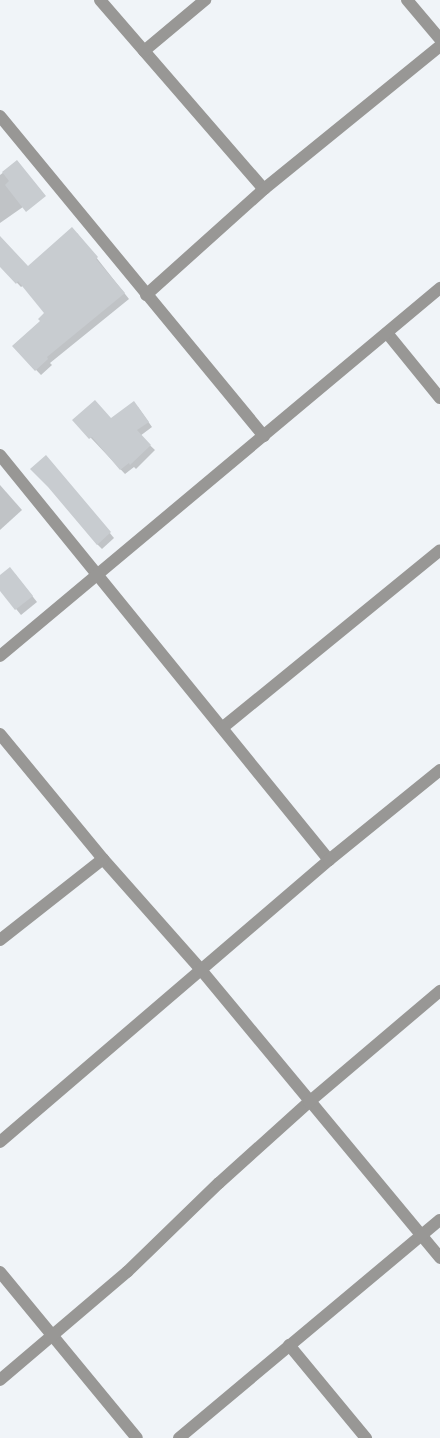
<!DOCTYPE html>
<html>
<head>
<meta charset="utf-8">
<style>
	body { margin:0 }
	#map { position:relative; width:440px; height:1438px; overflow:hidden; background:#f0f4f8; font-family:Figtree,sans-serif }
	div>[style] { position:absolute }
	.shadow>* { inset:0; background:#0003 }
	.building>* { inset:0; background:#c8ccd0 }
	.minor>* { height:12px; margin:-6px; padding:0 6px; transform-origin:6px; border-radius:6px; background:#989795 }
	span { translate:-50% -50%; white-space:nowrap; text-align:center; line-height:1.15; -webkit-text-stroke:4px #fff; paint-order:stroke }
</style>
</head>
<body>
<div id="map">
	<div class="shadow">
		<i style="clip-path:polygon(17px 162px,43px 193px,0 223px,0 175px)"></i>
		<i style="clip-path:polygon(77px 233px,129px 299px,50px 363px,52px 365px,41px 375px,13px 346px,41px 321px,46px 314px,24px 285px,21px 287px,0 265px,0 252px,28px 268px)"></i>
		<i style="clip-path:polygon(138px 407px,152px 427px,140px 436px,155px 450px,136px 469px,134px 467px,125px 474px,74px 420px,112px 419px)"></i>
		<i style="clip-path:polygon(51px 462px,114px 538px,102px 549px,97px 544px)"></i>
		<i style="clip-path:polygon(0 485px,22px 510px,0 530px)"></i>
		<i style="clip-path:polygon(15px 574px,37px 602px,21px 615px,0 589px,0 577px)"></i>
	</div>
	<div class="building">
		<i style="clip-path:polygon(17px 160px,46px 196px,26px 212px,5px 185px,9px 181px,2px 172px)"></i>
		<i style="clip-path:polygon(72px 227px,98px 257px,96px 259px,125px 293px,47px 357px,48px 359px,35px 371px,12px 346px,40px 321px,38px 319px,44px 313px,18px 281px,16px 284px,0 267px,0 236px,28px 266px)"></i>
		<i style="clip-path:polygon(95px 400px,111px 418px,134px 401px,149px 422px,137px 430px,151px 445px,130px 465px,129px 463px,120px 470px,92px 437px,89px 439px,72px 420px)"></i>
		<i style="clip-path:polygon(46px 455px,111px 532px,97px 545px,48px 487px,30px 469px)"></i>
		<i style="clip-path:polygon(10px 567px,33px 596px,15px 610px,0 591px,0 575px)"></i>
	</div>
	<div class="minor">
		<i style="left:100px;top:0;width:250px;rotate:49.1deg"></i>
		<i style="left:407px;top:0;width:51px;rotate:49.8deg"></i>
		<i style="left:144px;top:51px;width:80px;rotate:-39.9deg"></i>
		<i style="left:0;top:116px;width:415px;rotate:50.5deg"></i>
		<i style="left:146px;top:295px;width:159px;rotate:-41.9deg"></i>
		<i style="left:264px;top:189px;width:227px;rotate:-39.1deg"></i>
		<i style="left:387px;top:333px;width:84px;rotate:50.8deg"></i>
		<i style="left:0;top:455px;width:522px;rotate:50.91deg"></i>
		<i style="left:0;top:656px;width:574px;rotate:-39.91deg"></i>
		<i style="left:222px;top:728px;width:281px;rotate:-39.2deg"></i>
		<i style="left:0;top:734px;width:162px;rotate:50.5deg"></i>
		<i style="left:103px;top:859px;width:149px;rotate:48.5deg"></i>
		<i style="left:202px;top:971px;width:373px;rotate:50.3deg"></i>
		<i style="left:0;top:940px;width:131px;rotate:-38.2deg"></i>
		<i style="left:0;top:1142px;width:433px;rotate:-40.6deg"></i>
		<i style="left:329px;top:860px;width:143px;rotate:-39deg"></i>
		<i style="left:0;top:1272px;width:215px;rotate:50.5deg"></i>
		<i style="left:289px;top:1345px;width:121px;rotate:50.4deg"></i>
		<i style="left:0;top:1380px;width:167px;rotate:-40.4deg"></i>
		<i style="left:127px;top:1272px;width:128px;rotate:-44.1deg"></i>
		<i style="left:219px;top:1183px;width:121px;rotate:-42deg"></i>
		<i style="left:309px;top:1102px;width:172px;rotate:-40.3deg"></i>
		<i style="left:179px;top:1438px;width:340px;rotate:-39.9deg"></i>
	</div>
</div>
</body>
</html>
